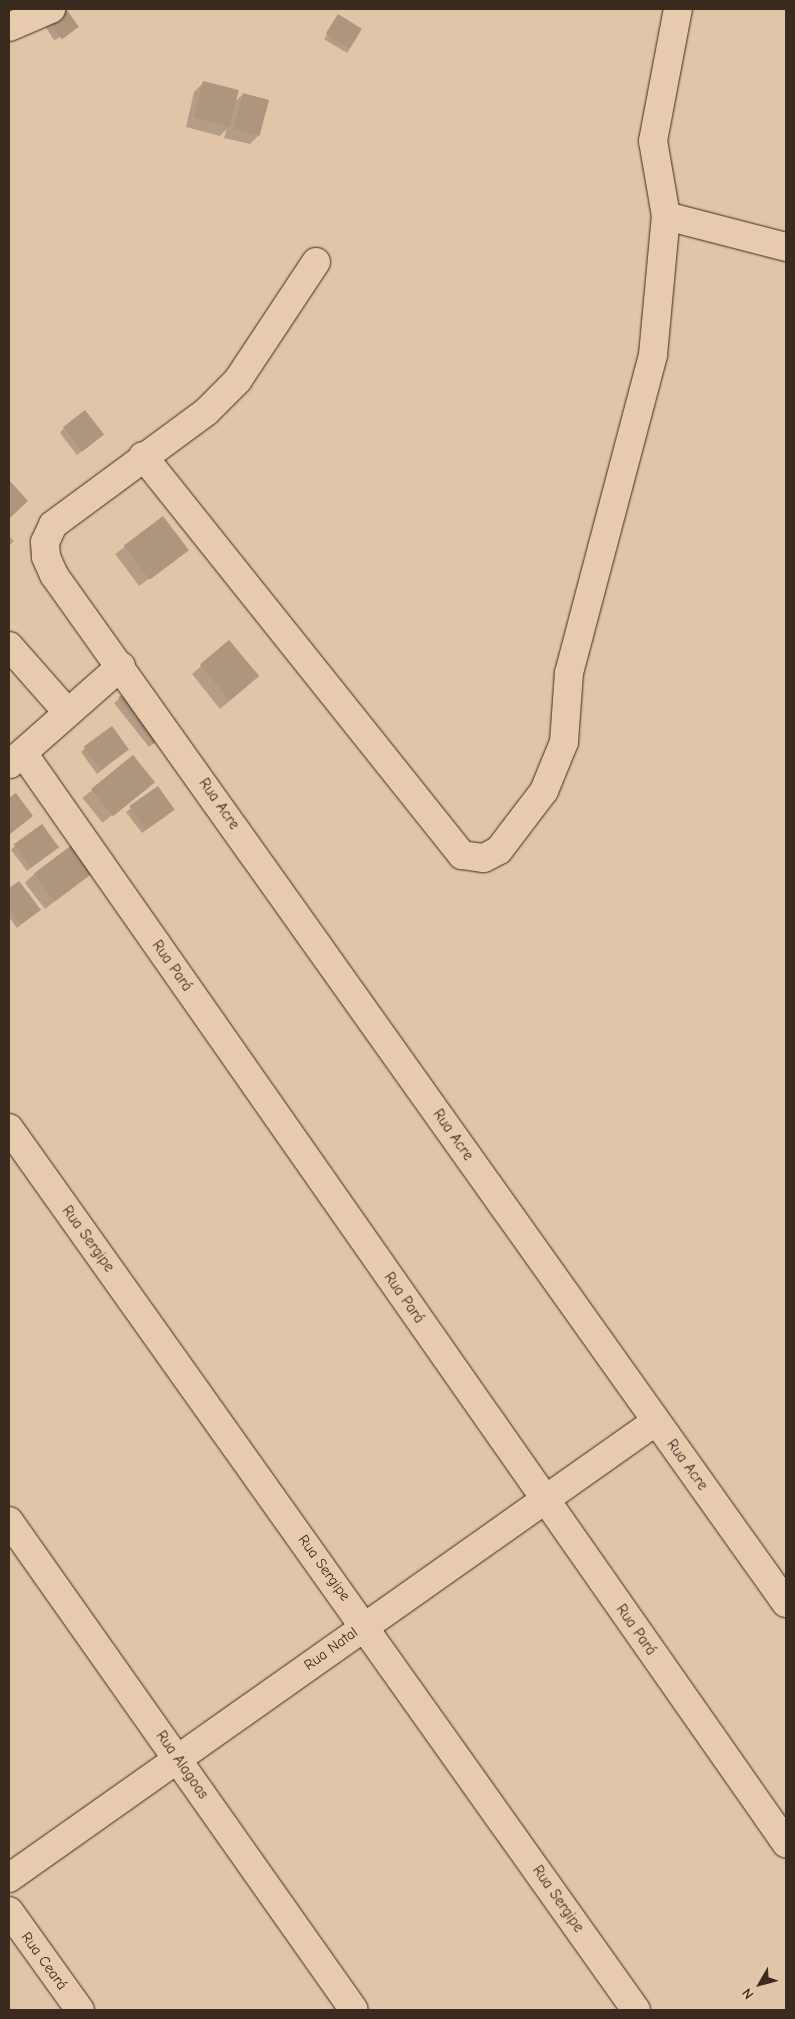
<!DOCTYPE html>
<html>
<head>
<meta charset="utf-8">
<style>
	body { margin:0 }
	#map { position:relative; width:795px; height:2019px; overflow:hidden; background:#e1c5a9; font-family:"Comic Neue",sans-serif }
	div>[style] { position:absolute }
	.shadow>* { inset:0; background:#0003; transform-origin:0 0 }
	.building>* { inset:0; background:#ad957e; transform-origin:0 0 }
	.roads { filter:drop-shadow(0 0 1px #3b2a1e) drop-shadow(0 0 1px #3b2a1e) }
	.minor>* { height:28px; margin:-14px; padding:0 14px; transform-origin:14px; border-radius:14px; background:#e8cbaf }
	span { translate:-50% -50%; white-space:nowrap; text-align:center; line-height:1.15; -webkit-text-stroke:4px #e8cbaf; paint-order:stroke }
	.street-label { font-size:15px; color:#3b2a1e }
	.frame { position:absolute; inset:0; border:10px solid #3b2a1e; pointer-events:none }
	.north { position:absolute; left:735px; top:1959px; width:50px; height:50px; -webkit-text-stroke:4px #e8cbaf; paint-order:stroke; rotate:232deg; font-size:14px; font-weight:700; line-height:20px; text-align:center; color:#3b2a1e }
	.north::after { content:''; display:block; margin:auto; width:18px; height:22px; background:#3b2a1e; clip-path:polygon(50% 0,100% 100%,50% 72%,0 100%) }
</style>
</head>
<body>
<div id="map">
	<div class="shadow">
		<i style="left:67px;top:10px;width:19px;height:27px;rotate:58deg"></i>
		<i style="left:338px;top:16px;width:27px;height:27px;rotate:31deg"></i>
		<i style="clip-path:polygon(203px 83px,235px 102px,243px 94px,259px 135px,250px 144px,224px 138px,227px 129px,220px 136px,186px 127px,194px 92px)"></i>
		<i style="clip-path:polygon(64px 428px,98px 438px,77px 455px,60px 433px)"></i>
		<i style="left:163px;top:518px;width:40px;height:60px;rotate:53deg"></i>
		<i style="clip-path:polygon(9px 536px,14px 541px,9px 546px)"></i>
		<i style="clip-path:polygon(229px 642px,248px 685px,220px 709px,192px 674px)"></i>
		<i style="clip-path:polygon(130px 689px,160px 738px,149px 747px,114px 703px)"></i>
		<i style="clip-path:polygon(85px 748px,128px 749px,97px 774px,81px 752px)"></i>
		<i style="left:133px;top:757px;width:32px;height:65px;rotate:51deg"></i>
		<i style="clip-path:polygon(157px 788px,169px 814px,142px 833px,126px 812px)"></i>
		<i style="clip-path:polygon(15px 846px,53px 851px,27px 871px,11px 850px)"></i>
		<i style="clip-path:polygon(96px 868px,45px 909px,25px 883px,34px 874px)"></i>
		<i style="clip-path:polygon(19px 882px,35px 914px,17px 928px,9px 917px,9px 890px)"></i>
	</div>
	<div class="building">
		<i style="left:66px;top:9px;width:22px;height:21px;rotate:54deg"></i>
		<i style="left:338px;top:14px;width:28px;height:23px;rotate:32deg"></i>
		<i style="left:203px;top:81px;width:37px;height:38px;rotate:14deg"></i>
		<i style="left:243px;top:93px;width:27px;height:37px;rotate:15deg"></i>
		<i style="left:85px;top:410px;width:31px;height:28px;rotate:52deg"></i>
		<i style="clip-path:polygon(9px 480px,28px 501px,9px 519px)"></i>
		<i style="left:163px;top:516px;width:43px;height:49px;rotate:53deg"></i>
		<i style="left:229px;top:640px;width:47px;height:38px;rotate:50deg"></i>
		<i style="left:131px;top:688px;width:58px;height:16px;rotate:53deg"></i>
		<i style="left:112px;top:726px;width:29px;height:35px;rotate:54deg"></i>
		<i style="left:133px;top:755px;width:35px;height:54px;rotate:51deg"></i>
		<i style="left:158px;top:786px;width:29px;height:35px;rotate:55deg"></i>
		<i style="clip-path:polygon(16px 793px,33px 816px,9px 835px,9px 798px)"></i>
		<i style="left:42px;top:824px;width:29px;height:35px;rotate:54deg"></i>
		<i style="left:77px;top:841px;width:35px;height:54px;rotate:53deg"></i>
		<i style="clip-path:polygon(19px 881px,41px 910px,21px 924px,9px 907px,9px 888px)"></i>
	</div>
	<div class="roads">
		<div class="minor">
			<i style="left:9px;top:27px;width:46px;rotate:-23.2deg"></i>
			<i style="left:666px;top:216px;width:124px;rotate:14.5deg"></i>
			<i style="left:316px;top:262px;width:141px;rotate:123.5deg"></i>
			<i style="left:238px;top:380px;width:45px;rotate:135deg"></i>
			<i style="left:206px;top:412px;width:190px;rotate:143.6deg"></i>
			<i style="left:53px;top:525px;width:19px;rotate:115deg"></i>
			<i style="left:45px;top:542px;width:15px;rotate:86deg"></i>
			<i style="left:46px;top:557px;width:20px;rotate:66deg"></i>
			<i style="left:54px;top:575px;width:1262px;rotate:54.55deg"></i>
			<i style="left:143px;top:456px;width:511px;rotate:51.36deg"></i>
			<i style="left:462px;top:855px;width:22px;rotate:8deg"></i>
			<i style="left:484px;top:858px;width:17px;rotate:-28deg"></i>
			<i style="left:499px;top:850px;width:74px;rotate:-52.7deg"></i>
			<i style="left:544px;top:791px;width:53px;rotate:-67.8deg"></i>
			<i style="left:564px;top:742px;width:69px;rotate:-85.9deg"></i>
			<i style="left:569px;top:673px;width:329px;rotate:-75.2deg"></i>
			<i style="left:653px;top:355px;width:140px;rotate:-84.7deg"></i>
			<i style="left:666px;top:216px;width:76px;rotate:-99.8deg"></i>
			<i style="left:653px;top:141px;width:134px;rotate:-79.3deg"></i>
			<i style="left:9px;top:646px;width:89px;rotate:48.6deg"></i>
			<i style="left:23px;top:753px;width:1331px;rotate:55.01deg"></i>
			<i style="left:10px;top:764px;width:148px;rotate:-41.4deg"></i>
			<i style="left:9px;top:1128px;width:1082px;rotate:54.59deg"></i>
			<i style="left:9px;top:1521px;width:598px;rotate:54.8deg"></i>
			<i style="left:9px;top:1878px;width:791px;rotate:-35.22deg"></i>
			<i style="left:9px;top:1911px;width:122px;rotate:54.4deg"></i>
		</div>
	</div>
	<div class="street-label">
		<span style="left:219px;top:804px;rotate:55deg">Rua Acre</span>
		<span style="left:172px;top:966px;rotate:55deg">Rua Pará</span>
		<span style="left:453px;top:1135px;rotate:55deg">Rua Acre</span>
		<span style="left:88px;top:1239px;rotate:54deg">Rua Sergipe</span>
		<span style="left:404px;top:1298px;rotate:55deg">Rua Pará</span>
		<span style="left:687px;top:1465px;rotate:54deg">Rua Acre</span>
		<span style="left:324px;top:1568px;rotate:54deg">Rua Sergipe</span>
		<span style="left:636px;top:1630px;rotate:55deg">Rua Pará</span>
		<span style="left:331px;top:1649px;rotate:-36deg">Rua Natal</span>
		<span style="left:182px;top:1765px;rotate:55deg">Rua Alagoas</span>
		<span style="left:558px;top:1899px;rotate:55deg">Rua Sergipe</span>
		<span style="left:44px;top:1961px;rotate:54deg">Rua Ceará</span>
	</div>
	<div class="frame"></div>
	<div class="north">N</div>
</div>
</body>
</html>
